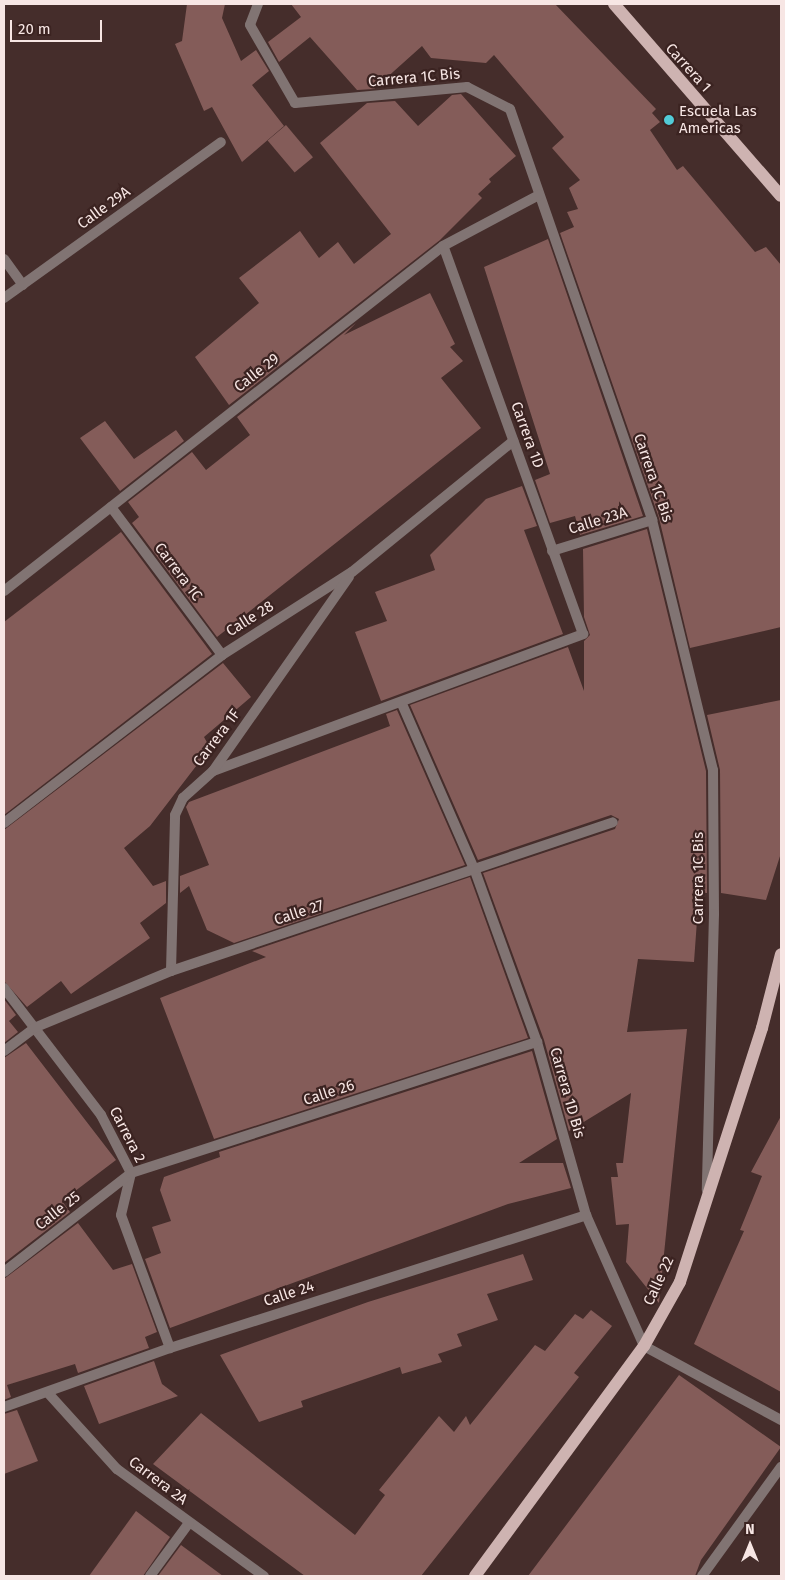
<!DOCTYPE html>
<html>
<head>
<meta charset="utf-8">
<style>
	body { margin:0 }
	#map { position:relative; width:785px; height:1580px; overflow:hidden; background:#452d2b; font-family:"Fira Sans",sans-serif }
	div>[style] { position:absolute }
	.building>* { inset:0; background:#845c59; transform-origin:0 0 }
	.street>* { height:10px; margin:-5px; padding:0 5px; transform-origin:5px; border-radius:5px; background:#817473 }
	.primary>* { height:12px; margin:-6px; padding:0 6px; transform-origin:6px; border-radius:6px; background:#ceb3b1 }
	.dots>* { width:14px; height:14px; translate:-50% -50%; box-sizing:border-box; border:2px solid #3b2321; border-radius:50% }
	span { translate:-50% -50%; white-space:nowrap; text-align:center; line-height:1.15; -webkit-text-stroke:4.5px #3b2321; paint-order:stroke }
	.street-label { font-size:15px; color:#f7e6e4 }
	.poi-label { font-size:15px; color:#f7e6e4 }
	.left { translate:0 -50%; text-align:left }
	.frame { position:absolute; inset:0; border:5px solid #f7e6e4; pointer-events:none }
	.north { position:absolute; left:725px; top:1520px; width:50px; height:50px; -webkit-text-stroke:4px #3b2321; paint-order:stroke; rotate:0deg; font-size:14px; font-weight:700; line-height:20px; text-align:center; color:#f7e6e4 }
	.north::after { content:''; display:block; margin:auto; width:18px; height:22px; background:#f7e6e4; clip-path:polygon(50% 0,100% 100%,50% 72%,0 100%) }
	.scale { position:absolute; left:10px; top:20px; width:92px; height:22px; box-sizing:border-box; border:2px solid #f7e6e4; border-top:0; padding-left:6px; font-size:15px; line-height:18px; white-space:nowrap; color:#f7e6e4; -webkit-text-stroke:4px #3b2321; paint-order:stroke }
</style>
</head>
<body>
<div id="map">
	<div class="building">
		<i style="clip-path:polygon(187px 4px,225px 4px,222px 18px,241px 61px,256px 50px,269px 71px,252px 85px,284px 126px,242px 162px,212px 107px,204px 111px,175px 44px,182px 41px)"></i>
		<i style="clip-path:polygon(291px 4px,555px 4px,656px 109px,652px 113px,660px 122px,650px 130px,677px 170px,683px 166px,755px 252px,766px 247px,781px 265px,781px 627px,690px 648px,659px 518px,560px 233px,574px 227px,567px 212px,578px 209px,569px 188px,580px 180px,552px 148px,564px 137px,494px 55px,486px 63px,431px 58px,422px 46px,374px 89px,357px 90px,310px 37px,279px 62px,268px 42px,301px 17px)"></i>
		<i style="clip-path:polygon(461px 94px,516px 156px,489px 179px,491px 182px,478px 194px,482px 198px,440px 240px,229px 405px,195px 357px,259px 303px,239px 278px,300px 231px,319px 258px,338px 242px,354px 264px,391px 234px,320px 143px,367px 103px,395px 101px,418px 126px,452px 95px)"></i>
		<i style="left:286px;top:125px;width:42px;height:24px;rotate:50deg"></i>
		<i style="clip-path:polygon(548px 239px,643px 516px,580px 535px,575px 516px,550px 523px,535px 480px,550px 474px,484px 267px)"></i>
		<i style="clip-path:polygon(430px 293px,455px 344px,450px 347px,463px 361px,441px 378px,481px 428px,217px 637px,132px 523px,139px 517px,128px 502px,192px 452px,206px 470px,250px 435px,237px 417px,356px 323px,344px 335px)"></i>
		<i style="clip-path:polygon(105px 421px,134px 459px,176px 430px,184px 441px,120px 491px,80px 438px)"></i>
		<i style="clip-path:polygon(522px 486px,537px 526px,524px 530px,563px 634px,381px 701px,355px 632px,387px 621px,375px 592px,435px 570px,430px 555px,486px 499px)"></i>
		<i style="clip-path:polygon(647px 529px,706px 771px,707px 893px,699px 893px,694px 962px,638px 959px,627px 1032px,687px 1029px,659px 1303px,626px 1262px,629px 1224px,616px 1225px,611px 1177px,618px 1177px,616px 1163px,623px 1163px,631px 1093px,569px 1131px,544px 1040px,483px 873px,615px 829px,619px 819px,611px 815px,478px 860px,410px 705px,568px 647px,584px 691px,584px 641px,590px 635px,584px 617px,583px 549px)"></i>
		<i style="clip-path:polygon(121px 532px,212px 654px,4px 815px,4px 622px)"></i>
		<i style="clip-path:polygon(223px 663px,251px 697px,204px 737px,210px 748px,150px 826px,124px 848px,153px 886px,166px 881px,166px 903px,140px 923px,150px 938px,71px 994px,61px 981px,27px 1007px,4px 981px,4px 830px)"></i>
		<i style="clip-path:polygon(781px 700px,781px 853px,766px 900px,721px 893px,720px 770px,707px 715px)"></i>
		<i style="clip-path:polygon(397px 710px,465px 865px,234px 943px,207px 930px,189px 886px,180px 893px,180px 876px,209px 865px,186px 807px,189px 802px,390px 726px,386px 714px)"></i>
		<i style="clip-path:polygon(470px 877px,528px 1038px,214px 1139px,160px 998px,266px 957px,252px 951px)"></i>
		<i style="clip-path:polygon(4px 999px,16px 1015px,9px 1021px,18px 1032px,4px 1043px)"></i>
		<i style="clip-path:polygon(26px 1043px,116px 1160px,62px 1201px,70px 1212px,4px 1263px,4px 1058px)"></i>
		<i style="clip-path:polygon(532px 1051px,557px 1139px,519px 1163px,563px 1163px,571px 1188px,508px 1204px,170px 1328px,145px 1259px,161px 1253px,152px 1227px,171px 1221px,160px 1190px,164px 1177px,220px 1157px,219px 1152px)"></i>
		<i style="clip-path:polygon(781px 1116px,781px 1392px,694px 1344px,744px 1231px,740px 1230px,762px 1176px,751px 1172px)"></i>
		<i style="clip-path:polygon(78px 1223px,113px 1270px,132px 1264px,157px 1332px,145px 1337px,149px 1348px,78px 1373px,75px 1364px,7px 1385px,11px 1397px,4px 1400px,4px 1279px)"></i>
		<i style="clip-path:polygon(523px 1254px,533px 1280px,487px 1294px,498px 1320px,457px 1334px,462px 1346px,438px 1354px,442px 1362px,402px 1374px,400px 1367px,301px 1401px,303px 1407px,259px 1422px,220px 1355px,368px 1302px)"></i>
		<i style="clip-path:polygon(591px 1310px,612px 1326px,574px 1373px,579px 1377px,560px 1401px,421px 1576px,305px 1576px,153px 1464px,201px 1413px,355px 1535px,385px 1495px,379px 1490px,439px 1416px,454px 1432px,466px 1416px,470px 1425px,535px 1345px,545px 1351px,575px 1314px,583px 1319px)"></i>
		<i style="clip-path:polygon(154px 1361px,162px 1384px,178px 1396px,99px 1424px,84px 1386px)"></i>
		<i style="clip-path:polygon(679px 1375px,781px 1447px,701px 1560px,695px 1576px,528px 1576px)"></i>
		<i style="clip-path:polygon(17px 1410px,38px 1461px,4px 1474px,4px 1414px)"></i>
		<i style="clip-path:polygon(136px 1511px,170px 1537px,143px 1576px,89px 1576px)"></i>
		<i style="clip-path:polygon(181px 1545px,223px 1576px,158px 1576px)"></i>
	</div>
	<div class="street">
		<i style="left:258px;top:4px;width:22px;rotate:111deg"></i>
		<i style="left:250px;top:25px;width:90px;rotate:60deg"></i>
		<i style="left:295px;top:103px;width:173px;rotate:-5.3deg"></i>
		<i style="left:467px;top:87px;width:48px;rotate:27.1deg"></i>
		<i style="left:510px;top:109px;width:435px;rotate:70.9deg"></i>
		<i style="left:652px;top:520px;width:257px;rotate:76.3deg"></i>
		<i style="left:713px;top:770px;width:144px;rotate:89.6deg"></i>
		<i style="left:714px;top:914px;width:276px;rotate:91.5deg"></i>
		<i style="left:4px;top:259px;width:32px;rotate:54deg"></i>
		<i style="left:4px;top:298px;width:267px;rotate:-35.7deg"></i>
		<i style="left:111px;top:507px;width:185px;rotate:53.1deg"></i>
		<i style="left:552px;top:551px;width:105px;rotate:-17.2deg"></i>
		<i style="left:4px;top:591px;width:558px;rotate:-38.16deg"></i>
		<i style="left:443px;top:246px;width:109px;rotate:-28deg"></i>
		<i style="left:402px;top:704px;width:182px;rotate:66.4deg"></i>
		<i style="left:475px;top:871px;width:182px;rotate:70.1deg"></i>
		<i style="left:537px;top:1042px;width:180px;rotate:74.2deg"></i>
		<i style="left:586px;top:1215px;width:143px;rotate:66.1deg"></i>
		<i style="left:644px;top:1346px;width:156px;rotate:28.4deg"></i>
		<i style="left:213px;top:771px;width:395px;rotate:-20.3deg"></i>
		<i style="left:583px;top:634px;width:412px;rotate:-109.8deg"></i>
		<i style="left:4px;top:823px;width:275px;rotate:-37.6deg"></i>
		<i style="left:222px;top:655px;width:154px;rotate:-32.6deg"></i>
		<i style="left:352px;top:572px;width:208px;rotate:-39.1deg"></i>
		<i style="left:171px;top:971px;width:156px;rotate:-88.5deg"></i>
		<i style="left:175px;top:815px;width:19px;rotate:-65deg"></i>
		<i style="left:183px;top:798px;width:40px;rotate:-42deg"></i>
		<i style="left:213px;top:771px;width:237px;rotate:-55deg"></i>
		<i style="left:4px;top:988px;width:160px;rotate:52.6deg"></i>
		<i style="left:101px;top:1115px;width:65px;rotate:62.7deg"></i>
		<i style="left:131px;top:1173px;width:43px;rotate:103.4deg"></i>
		<i style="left:121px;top:1215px;width:142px;rotate:69.8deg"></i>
		<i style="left:4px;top:1051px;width:38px;rotate:-37deg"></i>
		<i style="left:34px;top:1028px;width:148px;rotate:-22.6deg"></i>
		<i style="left:171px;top:971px;width:466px;rotate:-18.6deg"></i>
		<i style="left:4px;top:1272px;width:161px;rotate:-37.9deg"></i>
		<i style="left:131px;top:1173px;width:427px;rotate:-17.9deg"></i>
		<i style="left:48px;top:1393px;width:103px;rotate:47.8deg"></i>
		<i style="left:117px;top:1469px;width:182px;rotate:36.1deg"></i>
		<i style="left:4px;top:1407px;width:176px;rotate:-19.6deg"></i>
		<i style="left:170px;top:1348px;width:437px;rotate:-17.7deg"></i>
		<i style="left:150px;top:1576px;width:66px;rotate:-53.7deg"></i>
		<i style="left:702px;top:1576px;width:135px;rotate:-54.1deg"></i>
	</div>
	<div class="primary">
		<i style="left:614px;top:4px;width:254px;rotate:49deg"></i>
		<i style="left:475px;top:1576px;width:285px;rotate:-53.7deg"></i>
		<i style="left:644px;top:1346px;width:73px;rotate:-60.6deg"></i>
		<i style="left:680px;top:1282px;width:267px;rotate:-72.1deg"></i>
		<i style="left:762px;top:1028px;width:76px;rotate:-75.6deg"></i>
	</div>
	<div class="dots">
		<i style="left:669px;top:120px;background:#52cbd7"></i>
	</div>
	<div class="street-label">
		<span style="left:688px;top:68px;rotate:48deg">Carrera 1</span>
		<span style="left:414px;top:78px;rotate:-5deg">Carrera 1C Bis</span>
		<span style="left:104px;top:208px;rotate:-36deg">Calle 29A</span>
		<span style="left:257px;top:373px;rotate:-38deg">Calle 29</span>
		<span style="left:527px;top:435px;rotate:70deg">Carrera 1D</span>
		<span style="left:653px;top:478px;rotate:71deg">Carrera 1C Bis</span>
		<span style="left:598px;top:521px;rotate:-17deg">Calle 23A</span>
		<span style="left:178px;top:572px;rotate:53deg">Carrera 1C</span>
		<span style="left:250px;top:619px;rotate:-32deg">Calle 28</span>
		<span style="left:217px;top:738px;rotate:-53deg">Carrera 1F</span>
		<span style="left:699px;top:878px;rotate:-90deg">Carrera 1C Bis</span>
		<span style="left:299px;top:913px;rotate:-18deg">Calle 27</span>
		<span style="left:329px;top:1093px;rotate:-18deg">Calle 26</span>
		<span style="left:567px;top:1093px;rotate:74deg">Carrera 1D Bis</span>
		<span style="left:127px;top:1135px;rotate:63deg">Carrera 2</span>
		<span style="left:58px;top:1211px;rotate:-38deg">Calle 25</span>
		<span style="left:659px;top:1281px;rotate:-65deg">Calle 22</span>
		<span style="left:289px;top:1294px;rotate:-18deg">Calle 24</span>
		<span style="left:158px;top:1481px;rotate:37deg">Carrera 2A</span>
	</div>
	<div class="poi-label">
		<span class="left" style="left:679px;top:120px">Escuela Las<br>Americas</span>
	</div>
	<div class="frame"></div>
	<div class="north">N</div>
	<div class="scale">20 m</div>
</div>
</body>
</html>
